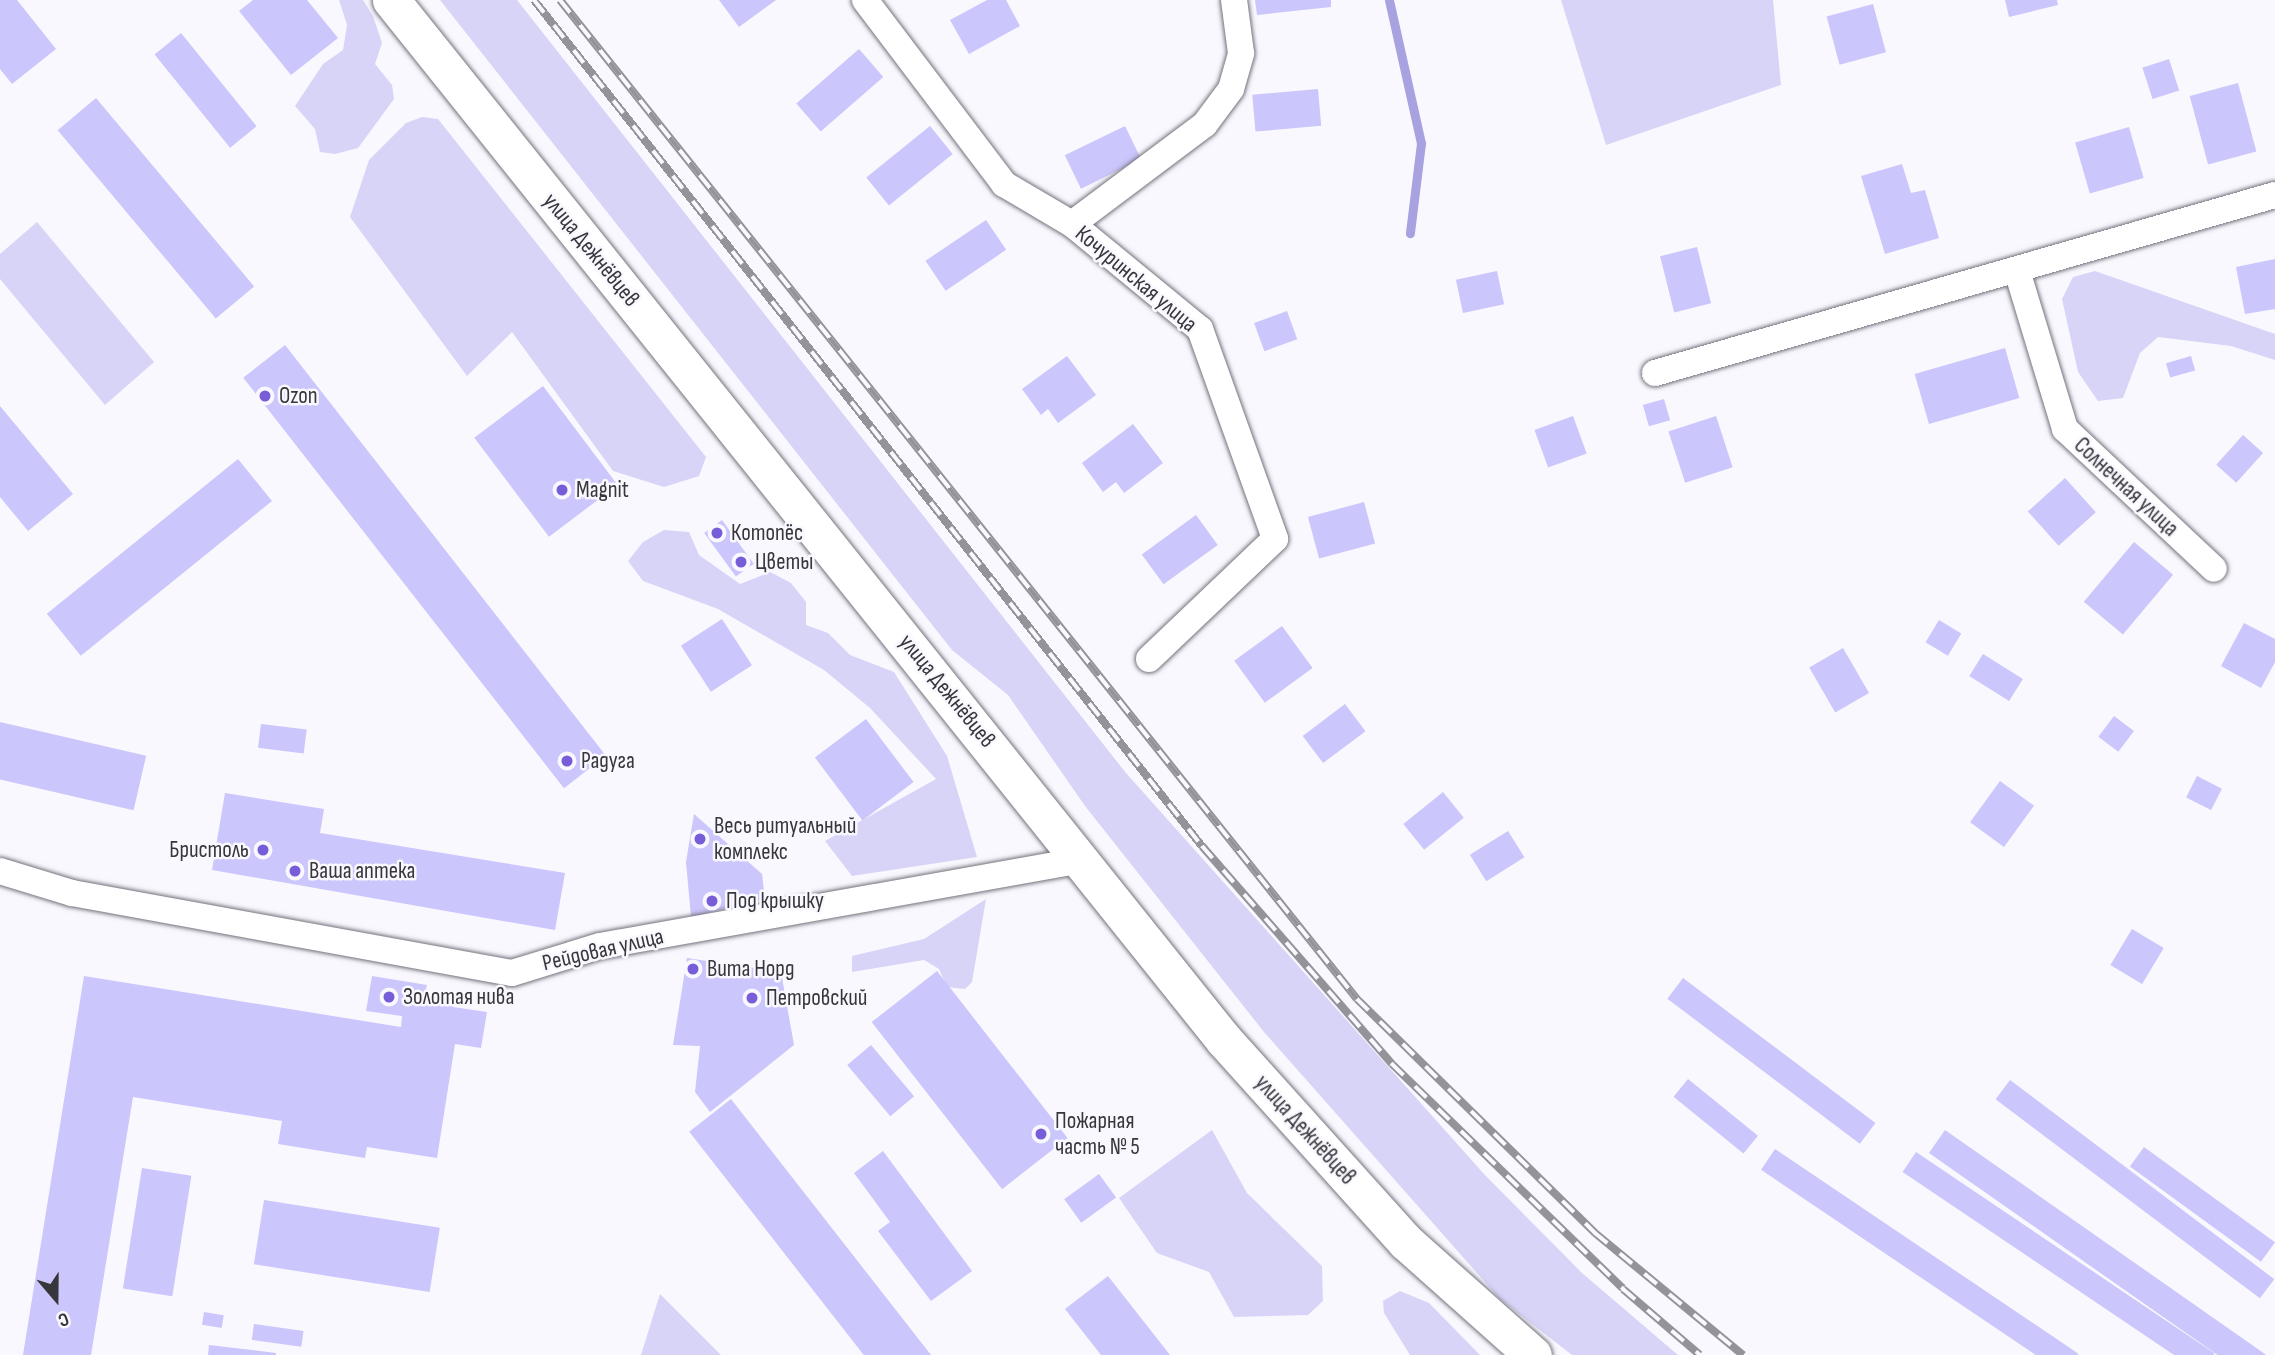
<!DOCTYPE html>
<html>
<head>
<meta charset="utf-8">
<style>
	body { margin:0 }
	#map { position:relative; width:2275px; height:1355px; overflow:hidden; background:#f9f8fe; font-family:"Sofia Sans Condensed",sans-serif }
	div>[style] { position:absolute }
	.green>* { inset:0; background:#d7d4f8 }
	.stream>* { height:9px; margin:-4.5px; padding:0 4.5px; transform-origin:4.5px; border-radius:4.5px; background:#a9a2e1 }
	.building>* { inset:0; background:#cbc6fb; transform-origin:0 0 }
	.roads { filter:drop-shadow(0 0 2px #74737e) drop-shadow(0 0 2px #74737e) }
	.minor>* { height:26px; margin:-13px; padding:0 13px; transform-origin:13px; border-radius:13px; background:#fff }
	.secondary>* { height:37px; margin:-18.5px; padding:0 18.5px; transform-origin:18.5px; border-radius:18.5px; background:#fff }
	.rail>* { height:8px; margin-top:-4px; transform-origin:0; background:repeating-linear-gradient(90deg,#f9f8fe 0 16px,#949399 0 32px); box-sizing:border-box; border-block:2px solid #949399 }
	.dots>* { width:19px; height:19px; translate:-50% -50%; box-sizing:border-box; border:4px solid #f9f8fe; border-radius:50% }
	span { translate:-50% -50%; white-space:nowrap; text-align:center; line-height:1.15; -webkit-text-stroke:5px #f9f8fe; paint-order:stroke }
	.street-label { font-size:23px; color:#36363b }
	.poi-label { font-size:23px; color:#36363b }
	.left { translate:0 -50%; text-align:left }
	.right { translate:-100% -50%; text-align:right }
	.north { position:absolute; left:21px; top:1264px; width:70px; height:70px; -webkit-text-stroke:5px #f9f8fe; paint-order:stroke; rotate:160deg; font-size:19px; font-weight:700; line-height:28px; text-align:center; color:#36363b }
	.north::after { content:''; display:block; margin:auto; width:24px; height:32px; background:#36363b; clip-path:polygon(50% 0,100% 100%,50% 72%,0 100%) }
</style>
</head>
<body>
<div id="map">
	<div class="green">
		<i style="clip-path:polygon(339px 0,363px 0,373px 16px,382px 43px,375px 64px,392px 85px,394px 99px,358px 148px,335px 154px,320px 152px,315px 129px,295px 106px,323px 64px,343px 50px,347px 25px)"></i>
		<i style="clip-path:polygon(440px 0,517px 0,1126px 773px,1484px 1174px,1582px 1273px,1678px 1355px,1572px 1355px,1500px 1299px,1264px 1032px,1085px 806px,1008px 695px,952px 650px)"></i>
		<i style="clip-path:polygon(1561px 0,1773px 0,1781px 85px,1606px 145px)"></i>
		<i style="clip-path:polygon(422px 117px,438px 119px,706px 457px,699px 476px,664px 487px,613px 471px,512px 332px,467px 376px,350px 217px,369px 160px,406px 123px)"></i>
		<i style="clip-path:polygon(37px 222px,154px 362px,105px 405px,0 279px,0 254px)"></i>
		<i style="clip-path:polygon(2095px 271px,2275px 334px,2275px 360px,2231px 346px,2158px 337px,2140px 353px,2123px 398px,2098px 401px,2078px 372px,2062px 299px,2073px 277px)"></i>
		<i style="clip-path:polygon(664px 530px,689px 532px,699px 555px,740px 584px,770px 572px,791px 583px,806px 602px,806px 625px,828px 633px,850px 655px,894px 672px,947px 756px,977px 857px,852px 876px,825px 841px,936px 779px,870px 708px,824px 670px,718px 609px,643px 581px,628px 561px,643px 542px)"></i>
		<i style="clip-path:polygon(986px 899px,972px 982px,965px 989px,947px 987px,939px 969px,924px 960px,852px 972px,852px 956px,924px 939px)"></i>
		<i style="clip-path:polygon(1212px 1130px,1247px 1193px,1322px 1266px,1323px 1301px,1308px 1315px,1234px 1317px,1209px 1272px,1157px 1253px,1119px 1198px)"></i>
		<i style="clip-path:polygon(1400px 1291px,1429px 1303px,1480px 1355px,1410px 1355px,1384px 1313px,1383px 1301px)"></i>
		<i style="clip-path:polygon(660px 1294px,721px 1355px,641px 1355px)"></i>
	</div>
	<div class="stream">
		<i style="left:1389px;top:0;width:147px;rotate:77.4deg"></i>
		<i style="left:1421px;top:143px;width:91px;rotate:97deg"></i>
	</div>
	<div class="building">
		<i style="clip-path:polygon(0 0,17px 0,56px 49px,12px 84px,0 69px)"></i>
		<i style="clip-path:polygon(253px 0,307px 0,338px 38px,291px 75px,239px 11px)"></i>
		<i style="clip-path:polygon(719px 0,776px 0,739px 27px)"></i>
		<i style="clip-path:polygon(987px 0,1006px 0,1020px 26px,969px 54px,950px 20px)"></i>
		<i style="clip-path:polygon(1255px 0,1331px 0,1331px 7px,1257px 15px)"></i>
		<i style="clip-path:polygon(2005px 0,2057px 0,2058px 5px,2009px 17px)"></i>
		<i style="left:1873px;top:4px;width:50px;height:48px;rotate:75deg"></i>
		<i style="left:181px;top:33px;width:120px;height:34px;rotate:51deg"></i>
		<i style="left:859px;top:49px;width:37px;height:83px;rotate:49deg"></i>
		<i style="left:2169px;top:59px;width:33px;height:28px;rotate:72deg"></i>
		<i style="left:2238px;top:83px;width:71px;height:50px;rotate:75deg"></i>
		<i style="left:1318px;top:89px;width:37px;height:66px;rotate:85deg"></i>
		<i style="left:96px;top:98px;width:246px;height:50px;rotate:50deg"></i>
		<i style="left:930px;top:126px;width:36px;height:82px;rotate:51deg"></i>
		<i style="left:1125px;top:126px;width:37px;height:67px;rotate:64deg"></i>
		<i style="left:2129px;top:127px;width:53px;height:56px;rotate:74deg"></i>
		<i style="clip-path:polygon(1902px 164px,1911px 193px,1925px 190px,1939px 238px,1885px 254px,1861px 176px)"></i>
		<i style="left:986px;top:220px;width:36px;height:73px;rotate:56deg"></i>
		<i style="left:1697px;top:247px;width:58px;height:38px;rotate:76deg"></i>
		<i style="clip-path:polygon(2275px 259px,2275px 309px,2245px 314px,2236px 267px)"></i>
		<i style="left:1497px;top:271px;width:34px;height:42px;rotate:78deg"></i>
		<i style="left:1287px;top:311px;width:30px;height:35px;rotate:70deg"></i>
		<i style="left:285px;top:345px;width:521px;height:53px;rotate:52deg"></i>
		<i style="left:2005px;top:348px;width:52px;height:94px;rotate:74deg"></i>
		<i style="clip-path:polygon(1067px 356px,1096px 395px,1058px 423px,1048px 409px,1041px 415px,1022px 389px)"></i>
		<i style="left:2191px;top:356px;width:15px;height:26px;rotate:74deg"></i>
		<i style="left:543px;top:386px;width:124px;height:86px;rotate:53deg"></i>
		<i style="left:1664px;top:399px;width:22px;height:22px;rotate:74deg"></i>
		<i style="clip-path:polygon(0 406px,73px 494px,28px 531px,0 497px)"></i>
		<i style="left:1573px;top:416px;width:40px;height:41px;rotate:70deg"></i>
		<i style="left:1716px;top:416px;width:54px;height:50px;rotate:72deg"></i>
		<i style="clip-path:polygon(1133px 424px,1163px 463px,1124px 493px,1116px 482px,1103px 492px,1082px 463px)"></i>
		<i style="left:2243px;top:435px;width:27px;height:40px;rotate:42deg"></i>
		<i style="left:238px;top:459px;width:54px;height:246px;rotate:51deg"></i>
		<i style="left:2065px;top:478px;width:46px;height:50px;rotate:48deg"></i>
		<i style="left:1364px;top:502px;width:43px;height:58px;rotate:75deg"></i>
		<i style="left:1196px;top:515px;width:37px;height:67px;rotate:54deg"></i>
		<i style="left:722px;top:520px;width:54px;height:22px;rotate:54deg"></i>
		<i style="left:2134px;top:542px;width:51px;height:78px;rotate:40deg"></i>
		<i style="left:722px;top:619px;width:55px;height:49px;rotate:57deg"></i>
		<i style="left:1939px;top:620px;width:26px;height:26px;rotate:31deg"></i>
		<i style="clip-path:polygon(2244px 623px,2275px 639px,2275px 662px,2261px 688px,2221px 666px)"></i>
		<i style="left:1282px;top:626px;width:52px;height:59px;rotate:54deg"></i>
		<i style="left:1843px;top:648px;width:52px;height:39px;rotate:60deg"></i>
		<i style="left:1983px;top:654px;width:47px;height:26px;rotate:32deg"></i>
		<i style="left:1345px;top:704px;width:34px;height:53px;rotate:53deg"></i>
		<i style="left:2114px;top:716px;width:25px;height:26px;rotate:37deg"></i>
		<i style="left:866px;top:719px;width:79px;height:64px;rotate:53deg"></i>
		<i style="left:0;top:722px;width:150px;height:56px;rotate:13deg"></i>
		<i style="left:261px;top:724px;width:46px;height:24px;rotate:7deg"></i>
		<i style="left:2197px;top:776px;width:28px;height:24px;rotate:27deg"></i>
		<i style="left:2000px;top:781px;width:42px;height:51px;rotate:36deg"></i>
		<i style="left:1443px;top:792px;width:33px;height:51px;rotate:51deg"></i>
		<i style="clip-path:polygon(225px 793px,324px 809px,320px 833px,565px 873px,555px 930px,212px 870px)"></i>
		<i style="clip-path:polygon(694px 814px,762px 874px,765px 899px,691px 917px,686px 862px)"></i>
		<i style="left:1508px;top:831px;width:31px;height:45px;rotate:58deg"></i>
		<i style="left:2132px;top:929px;width:37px;height:42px;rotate:31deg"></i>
		<i style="clip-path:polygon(687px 958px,781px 972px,794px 1045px,710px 1112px,695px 1092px,700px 1046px,673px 1045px)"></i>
		<i style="left:937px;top:971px;width:212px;height:83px;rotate:52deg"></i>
		<i style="clip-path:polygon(84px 976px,401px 1027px,402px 1016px,366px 1011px,372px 976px,427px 985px,425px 993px,454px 998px,453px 1007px,487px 1012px,481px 1048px,455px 1044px,437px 1158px,367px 1147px,365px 1158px,278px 1144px,282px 1121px,133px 1097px,91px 1355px,23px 1355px)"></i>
		<i style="left:1683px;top:978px;width:241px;height:26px;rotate:37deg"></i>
		<i style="left:871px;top:1045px;width:67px;height:31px;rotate:50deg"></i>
		<i style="left:1688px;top:1079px;width:90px;height:23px;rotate:39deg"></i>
		<i style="left:2010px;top:1080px;width:331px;height:24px;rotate:37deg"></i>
		<i style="left:731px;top:1099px;width:327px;height:53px;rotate:52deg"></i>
		<i style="left:1945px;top:1130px;width:394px;height:28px;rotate:35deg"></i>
		<i style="left:2144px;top:1147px;width:162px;height:24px;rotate:36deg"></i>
		<i style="left:1775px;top:1149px;width:366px;height:25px;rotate:34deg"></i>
		<i style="clip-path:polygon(883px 1151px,972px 1271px,931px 1301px,878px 1231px,890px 1222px,854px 1173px)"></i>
		<i style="left:1916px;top:1152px;width:360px;height:24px;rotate:34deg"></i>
		<i style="left:142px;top:1168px;width:50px;height:122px;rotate:9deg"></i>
		<i style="left:1099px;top:1174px;width:29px;height:43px;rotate:54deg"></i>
		<i style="left:264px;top:1200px;width:178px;height:65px;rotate:9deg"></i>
		<i style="clip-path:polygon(1108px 1276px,1170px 1355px,1101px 1355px,1065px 1309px)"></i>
		<i style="left:204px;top:1312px;width:20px;height:13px;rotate:9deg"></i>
		<i style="left:254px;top:1324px;width:50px;height:16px;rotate:8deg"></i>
		<i style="clip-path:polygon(209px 1345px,276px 1353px,276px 1355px,208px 1355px)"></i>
	</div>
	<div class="roads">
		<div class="minor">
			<i style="left:865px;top:0;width:231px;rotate:52.9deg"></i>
			<i style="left:1004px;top:184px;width:79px;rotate:30.5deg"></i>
			<i style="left:1072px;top:224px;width:166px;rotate:39.4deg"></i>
			<i style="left:1200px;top:329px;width:223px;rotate:70.3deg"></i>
			<i style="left:1275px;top:539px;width:174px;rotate:136.4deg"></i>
			<i style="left:1072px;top:224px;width:166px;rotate:-36.9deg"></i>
			<i style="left:1205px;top:124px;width:44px;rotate:-53.4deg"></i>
			<i style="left:1231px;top:89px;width:37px;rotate:-74deg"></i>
			<i style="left:1241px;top:53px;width:53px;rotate:-97.5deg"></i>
			<i style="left:2018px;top:274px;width:162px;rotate:73.1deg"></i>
			<i style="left:2065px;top:429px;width:204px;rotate:43.2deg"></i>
			<i style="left:1655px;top:373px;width:645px;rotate:-16.02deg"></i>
			<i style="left:0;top:871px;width:75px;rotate:17deg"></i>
			<i style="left:72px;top:893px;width:447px;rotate:10.3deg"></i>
			<i style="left:512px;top:973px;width:92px;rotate:-17.1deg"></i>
			<i style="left:600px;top:946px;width:493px;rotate:-10.1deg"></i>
		</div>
		<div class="secondary">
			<i style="left:391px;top:0;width:1332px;rotate:51.31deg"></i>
			<i style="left:1224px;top:1040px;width:272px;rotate:48deg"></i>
			<i style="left:1406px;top:1242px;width:170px;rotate:41.7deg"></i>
		</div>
	</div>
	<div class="rail">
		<i style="left:534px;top:0;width:1078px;rotate:51.71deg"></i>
		<i style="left:1202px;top:846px;width:289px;rotate:48.9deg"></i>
		<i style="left:1392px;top:1064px;width:322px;rotate:44.2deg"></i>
		<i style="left:1623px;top:1289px;width:101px;rotate:40.6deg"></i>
		<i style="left:560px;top:0;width:1278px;rotate:51.42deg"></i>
		<i style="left:1357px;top:999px;width:334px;rotate:44.5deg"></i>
		<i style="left:1595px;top:1233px;width:192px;rotate:39.5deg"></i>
	</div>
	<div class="dots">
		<i style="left:265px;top:396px;background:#775dd8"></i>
		<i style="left:562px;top:490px;background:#775dd8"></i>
		<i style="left:717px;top:533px;background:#775dd8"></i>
		<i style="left:741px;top:562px;background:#775dd8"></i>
		<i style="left:567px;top:761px;background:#775dd8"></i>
		<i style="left:700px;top:839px;background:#775dd8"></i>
		<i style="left:263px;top:850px;background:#775dd8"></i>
		<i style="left:295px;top:871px;background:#775dd8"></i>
		<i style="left:712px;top:901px;background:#775dd8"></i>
		<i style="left:693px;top:969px;background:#775dd8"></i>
		<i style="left:389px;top:997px;background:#775dd8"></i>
		<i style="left:752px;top:998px;background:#775dd8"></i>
		<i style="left:1041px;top:1134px;background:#775dd8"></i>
	</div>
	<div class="street-label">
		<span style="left:591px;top:250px;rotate:51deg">улица Дежнёвцев</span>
		<span style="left:1136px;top:279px;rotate:40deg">Кочуринская улица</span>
		<span style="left:2126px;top:487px;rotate:43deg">Солнечная улица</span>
		<span style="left:947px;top:691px;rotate:51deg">улица Дежнёвцев</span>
		<span style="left:603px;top:950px;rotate:-13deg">Рейдовая улица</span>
		<span style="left:1305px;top:1130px;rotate:48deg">улица Дежнёвцев</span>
	</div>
	<div class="poi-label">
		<span class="left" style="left:279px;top:396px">Ozon</span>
		<span class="left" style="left:576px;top:490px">Magnit</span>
		<span class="left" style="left:731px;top:533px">Котопёс</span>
		<span class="left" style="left:755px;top:562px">Цветы</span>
		<span class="left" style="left:581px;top:761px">Радуга</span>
		<span class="left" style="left:714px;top:839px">Весь ритуальный<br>комплекс</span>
		<span class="right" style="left:249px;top:850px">Бристоль</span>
		<span class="left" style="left:309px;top:871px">Ваша аптека</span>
		<span class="left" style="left:726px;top:901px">Под крышку</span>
		<span class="left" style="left:707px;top:969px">Вита Норд</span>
		<span class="left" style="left:403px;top:997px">Золотая нива</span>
		<span class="left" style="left:766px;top:998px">Петровский</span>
		<span class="left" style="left:1055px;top:1134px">Пожарная<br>часть № 5</span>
	</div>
	<div class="north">С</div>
</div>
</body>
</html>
